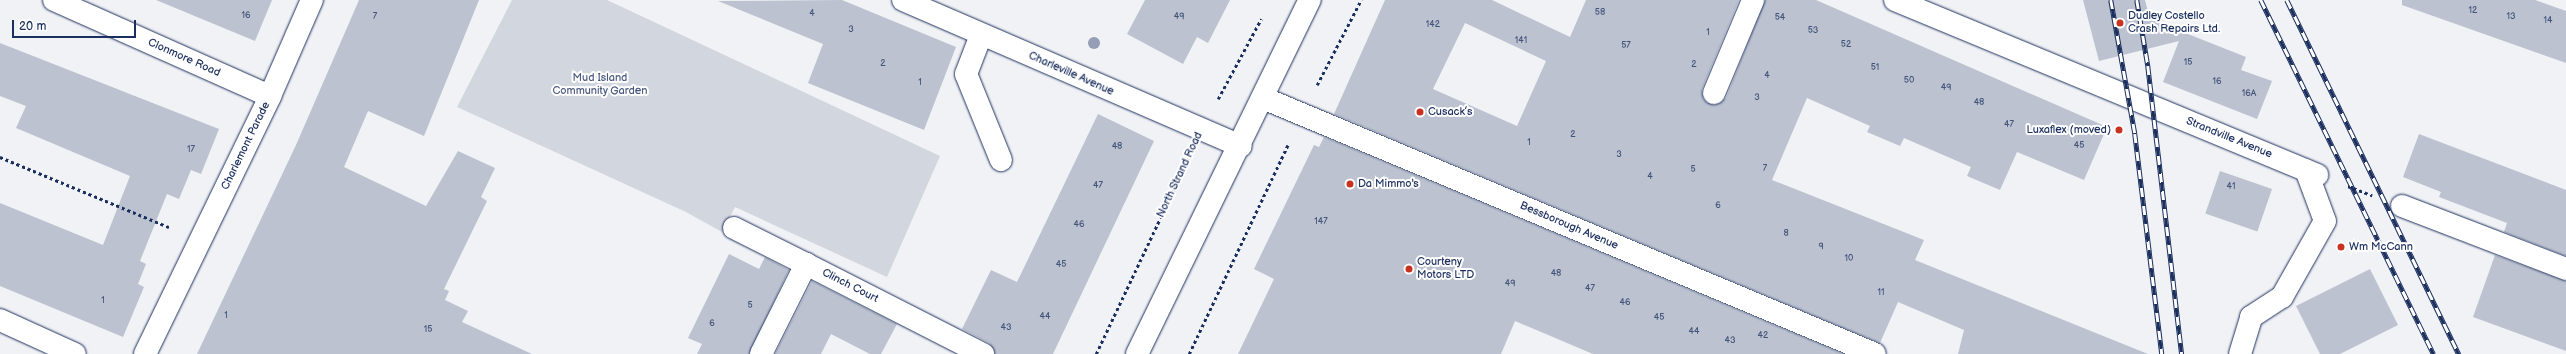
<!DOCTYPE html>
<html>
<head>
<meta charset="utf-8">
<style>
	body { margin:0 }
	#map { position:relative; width:2566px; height:354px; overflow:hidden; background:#f1f2f5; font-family:"Balsamiq Sans",sans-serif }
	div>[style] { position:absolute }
	.green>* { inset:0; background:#d2d6df }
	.building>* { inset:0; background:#bcc2d0; transform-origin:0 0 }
	.path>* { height:2.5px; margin-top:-1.25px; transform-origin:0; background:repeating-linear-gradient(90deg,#1b2f5e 0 3px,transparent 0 6px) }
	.roads { filter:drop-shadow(0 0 1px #1b2f5e) drop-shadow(0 0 1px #1b2f5e) }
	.service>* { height:22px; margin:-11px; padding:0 11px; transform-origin:11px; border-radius:11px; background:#fff }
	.minor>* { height:22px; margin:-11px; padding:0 11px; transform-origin:11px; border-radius:11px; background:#fff }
	.secondary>* { height:22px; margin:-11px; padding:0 11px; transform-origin:11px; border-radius:11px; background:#fff }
	.rail>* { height:4.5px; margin-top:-2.25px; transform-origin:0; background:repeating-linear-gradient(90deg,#fff 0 9px,#1b2f5e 0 18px); box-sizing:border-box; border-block:1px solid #1b2f5e }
	.trees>* { width:12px; height:12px; margin:-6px; border-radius:50%; background:#959eb4 }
	.dots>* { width:11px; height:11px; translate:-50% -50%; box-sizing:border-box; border:2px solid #fff; border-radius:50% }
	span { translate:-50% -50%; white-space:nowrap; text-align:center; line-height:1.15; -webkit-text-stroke:4px #fff; paint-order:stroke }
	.number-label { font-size:9px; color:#43547a }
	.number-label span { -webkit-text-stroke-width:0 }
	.poi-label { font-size:11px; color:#1b2f5e }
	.left { translate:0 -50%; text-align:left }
	.right { translate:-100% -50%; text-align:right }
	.street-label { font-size:11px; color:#1b2f5e }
	.park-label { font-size:11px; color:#49597e }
	.scale { position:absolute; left:12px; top:20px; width:124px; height:18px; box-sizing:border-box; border:2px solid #1b2f5e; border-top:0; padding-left:5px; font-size:12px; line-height:14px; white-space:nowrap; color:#1b2f5e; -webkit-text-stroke:3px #fff; paint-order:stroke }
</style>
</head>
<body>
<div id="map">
	<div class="green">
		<i style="clip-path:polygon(512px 0,607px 0,940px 156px,887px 277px,735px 207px,722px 232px,686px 212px,457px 107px)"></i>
	</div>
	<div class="building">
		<i style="clip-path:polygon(156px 0,272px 0,255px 41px)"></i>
		<i style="clip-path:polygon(359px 0,479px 0,424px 136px,368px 111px,344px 167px,426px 206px,458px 151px,495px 168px,481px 197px,487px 201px,444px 289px,449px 291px,445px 300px,468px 311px,462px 322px,532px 354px,197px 354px,296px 145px)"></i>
		<i style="clip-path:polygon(842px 0,956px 47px,924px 130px,808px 83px,823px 44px,718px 1px)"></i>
		<i style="clip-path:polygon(1145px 0,1230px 0,1208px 43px,1197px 37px,1183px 64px,1127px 34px)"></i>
		<i style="clip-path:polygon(evenodd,1385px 0,1492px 0,1570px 37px,1586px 0,1739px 0,1702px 89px,1704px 100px,1715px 105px,1726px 98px,1765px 0,1816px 0,2107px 127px,2084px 180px,2017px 152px,2000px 190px,1967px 176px,1971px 167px,1904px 138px,1900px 146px,1867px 132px,1870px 126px,1807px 98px,1772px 180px,1924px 240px,1915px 260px,2148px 354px,1958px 354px,1964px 330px,1898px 302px,1880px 343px,1334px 114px,1385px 0,1465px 23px,1546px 61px,1517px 126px,1433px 89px,1465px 23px)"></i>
		<i style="clip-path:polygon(2083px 0,2145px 0,2150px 19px,2246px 57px,2241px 70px,2272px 81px,2257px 119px,2163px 82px,2179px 41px,2099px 61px)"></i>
		<i style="clip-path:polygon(2402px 0,2535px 0,2566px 11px,2566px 63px,2402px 5px)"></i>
		<i style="clip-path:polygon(0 43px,219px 129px,201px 174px,191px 170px,179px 199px,167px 194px,140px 261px,146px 264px,138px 284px,144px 287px,123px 337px,0 286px,0 203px,103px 245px,130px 176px,16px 128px,26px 106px,0 96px)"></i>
		<i style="clip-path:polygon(1098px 114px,1154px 141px,1053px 354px,995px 354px,989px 343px,962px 329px,991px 270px,1017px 282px)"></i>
		<i style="clip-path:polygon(2419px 134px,2566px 190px,2566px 256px,2504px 232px,2507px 223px,2439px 197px,2441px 192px,2403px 177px)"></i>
		<i style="clip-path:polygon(1324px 137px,1843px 354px,1593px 354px,1515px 321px,1501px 354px,1238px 354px,1274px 279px,1254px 269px,1314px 145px,1319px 147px)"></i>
		<i style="left:2220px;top:171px;width:55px;height:45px;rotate:19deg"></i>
		<i style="clip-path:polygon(729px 254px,759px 269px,765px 257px,789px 270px,749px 354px,697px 354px,702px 344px,688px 338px)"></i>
		<i style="clip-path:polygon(2495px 255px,2566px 281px,2566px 351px,2473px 317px)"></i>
		<i style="clip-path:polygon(2370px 269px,2398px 325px,2340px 354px,2320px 354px,2296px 306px)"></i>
		<i style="clip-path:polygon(812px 281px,897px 324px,881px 354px,870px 354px,831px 334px,821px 354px,775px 354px)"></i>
	</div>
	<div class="path">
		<i style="left:1317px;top:85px;width:96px;rotate:-62.6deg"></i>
		<i style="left:1218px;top:99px;width:91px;rotate:-61.7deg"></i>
		<i style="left:0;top:157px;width:183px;rotate:22.5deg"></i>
		<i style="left:2348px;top:186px;width:26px;rotate:21deg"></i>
		<i style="left:1096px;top:354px;width:216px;rotate:-64.7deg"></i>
		<i style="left:1189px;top:354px;width:231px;rotate:-64.7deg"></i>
	</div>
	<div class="roads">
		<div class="service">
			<i style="left:981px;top:35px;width:42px;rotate:111deg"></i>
			<i style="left:966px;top:74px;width:93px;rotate:67.9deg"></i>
			<i style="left:734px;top:228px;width:80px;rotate:26.6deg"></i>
			<i style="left:2240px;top:354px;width:39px;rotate:-73deg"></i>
			<i style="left:2251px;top:317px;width:37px;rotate:-33deg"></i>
			<i style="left:2282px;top:297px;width:87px;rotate:-60.5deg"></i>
			<i style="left:2325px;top:221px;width:54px;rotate:-110.4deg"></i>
		</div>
		<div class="minor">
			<i style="left:54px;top:0;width:236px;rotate:24deg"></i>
			<i style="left:903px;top:0;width:368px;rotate:23.4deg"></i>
			<i style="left:1895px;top:0;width:457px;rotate:22.5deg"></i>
			<i style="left:1714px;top:93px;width:101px;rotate:-67.2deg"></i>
			<i style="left:1263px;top:98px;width:663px;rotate:22.7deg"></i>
			<i style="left:2402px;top:206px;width:176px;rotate:21deg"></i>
			<i style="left:0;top:320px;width:82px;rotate:24.4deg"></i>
			<i style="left:145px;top:354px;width:287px;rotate:-64.1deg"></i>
			<i style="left:270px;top:96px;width:105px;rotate:-66.4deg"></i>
			<i style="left:761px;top:354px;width:101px;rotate:-63.4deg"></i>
			<i style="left:806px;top:264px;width:199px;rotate:27deg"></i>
		</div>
		<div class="secondary">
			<i style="left:1137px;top:354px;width:394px;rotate:-64deg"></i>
		</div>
	</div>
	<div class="rail">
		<i style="left:2111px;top:0;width:136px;rotate:79.8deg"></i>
		<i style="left:2135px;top:134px;width:222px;rotate:83deg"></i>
		<i style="left:2137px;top:0;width:67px;rotate:80.5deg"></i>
		<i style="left:2148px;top:66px;width:290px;rotate:83.3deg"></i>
		<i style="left:2261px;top:0;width:394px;rotate:64deg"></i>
		<i style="left:2287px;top:0;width:394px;rotate:64.1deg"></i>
	</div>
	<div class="trees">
		<i style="left:1094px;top:43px"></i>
	</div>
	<div class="dots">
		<i style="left:2120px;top:23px;background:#c8321e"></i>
		<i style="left:1420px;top:112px;background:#c8321e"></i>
		<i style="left:2119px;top:130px;background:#c8321e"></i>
		<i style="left:1350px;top:184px;background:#c8321e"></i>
		<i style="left:2341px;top:247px;background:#c8321e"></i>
		<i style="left:1409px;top:269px;background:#c8321e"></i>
	</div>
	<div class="number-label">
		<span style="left:2473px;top:11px">12</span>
		<span style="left:1600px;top:13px">58</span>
		<span style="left:812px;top:14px">4</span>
		<span style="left:246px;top:16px">16</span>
		<span style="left:375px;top:17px">7</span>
		<span style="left:1179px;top:17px">49</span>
		<span style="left:2511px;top:17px">13</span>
		<span style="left:1780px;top:18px">54</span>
		<span style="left:2548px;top:21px">14</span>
		<span style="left:1433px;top:25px">142</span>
		<span style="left:851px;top:30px">3</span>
		<span style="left:1813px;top:31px">53</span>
		<span style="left:1708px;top:33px">1</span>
		<span style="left:1521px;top:41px">141</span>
		<span style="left:1846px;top:45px">52</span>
		<span style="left:1626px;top:46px">57</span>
		<span style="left:2188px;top:63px">15</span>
		<span style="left:883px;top:64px">2</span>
		<span style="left:1694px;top:65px">2</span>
		<span style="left:1875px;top:68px">51</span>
		<span style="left:1767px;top:76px">4</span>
		<span style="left:1909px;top:81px">50</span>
		<span style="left:2217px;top:82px">16</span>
		<span style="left:920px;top:83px">1</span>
		<span style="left:1946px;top:88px">49</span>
		<span style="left:2249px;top:94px">16A</span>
		<span style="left:1757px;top:98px">3</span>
		<span style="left:1979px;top:103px">48</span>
		<span style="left:2009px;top:125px">47</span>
		<span style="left:1573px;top:135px">2</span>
		<span style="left:1529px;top:143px">1</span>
		<span style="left:2079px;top:146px">45</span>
		<span style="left:1117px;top:147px">48</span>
		<span style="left:191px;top:150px">17</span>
		<span style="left:1619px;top:155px">3</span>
		<span style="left:1765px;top:169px">7</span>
		<span style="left:1693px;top:170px">5</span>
		<span style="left:1650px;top:177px">4</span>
		<span style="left:1098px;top:186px">47</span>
		<span style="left:2231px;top:187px">41</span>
		<span style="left:1718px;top:206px">6</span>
		<span style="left:1321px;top:222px">147</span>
		<span style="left:1079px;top:225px">46</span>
		<span style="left:1786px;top:234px">8</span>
		<span style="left:1821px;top:247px">9</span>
		<span style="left:1849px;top:259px">10</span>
		<span style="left:1061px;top:265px">45</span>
		<span style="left:1556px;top:274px">48</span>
		<span style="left:1510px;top:284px">49</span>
		<span style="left:1590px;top:289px">47</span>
		<span style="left:1881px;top:293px">11</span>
		<span style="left:103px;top:301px">1</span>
		<span style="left:1625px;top:303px">46</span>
		<span style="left:750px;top:306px">5</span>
		<span style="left:226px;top:316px">1</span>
		<span style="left:1045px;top:317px">44</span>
		<span style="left:1659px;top:318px">45</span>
		<span style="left:712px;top:324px">6</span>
		<span style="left:1006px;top:328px">43</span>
		<span style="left:428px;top:330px">15</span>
		<span style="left:1694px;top:332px">44</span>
		<span style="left:1763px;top:336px">42</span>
		<span style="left:1730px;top:341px">43</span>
	</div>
	<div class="poi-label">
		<span class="left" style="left:2128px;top:23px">Dudley Costello<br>Crash Repairs Ltd.</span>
		<span class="left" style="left:1428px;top:112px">Cusack’s</span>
		<span class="right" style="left:2111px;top:130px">Luxaflex (moved)</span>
		<span class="left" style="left:1358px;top:184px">Da Mimmo's</span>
		<span class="left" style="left:2349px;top:247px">Wm McCann</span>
		<span class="left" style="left:1417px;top:269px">Courteny<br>Motors LTD</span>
	</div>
	<div class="street-label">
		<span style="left:184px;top:58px;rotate:24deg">Clonmore Road</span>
		<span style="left:1071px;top:74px;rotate:24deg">Charleville Avenue</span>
		<span style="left:2229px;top:138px;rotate:22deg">Strandville Avenue</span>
		<span style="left:246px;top:146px;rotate:-64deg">Charlemont Parade</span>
		<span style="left:1180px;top:175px;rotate:-65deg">North Strand Road</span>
		<span style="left:1569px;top:226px;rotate:23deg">Bessborough Avenue</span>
		<span style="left:850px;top:286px;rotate:27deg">Clinch Court</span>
	</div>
	<div class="park-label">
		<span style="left:600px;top:85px">Mud Island<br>Community Garden</span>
	</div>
	<div class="scale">20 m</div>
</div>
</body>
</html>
